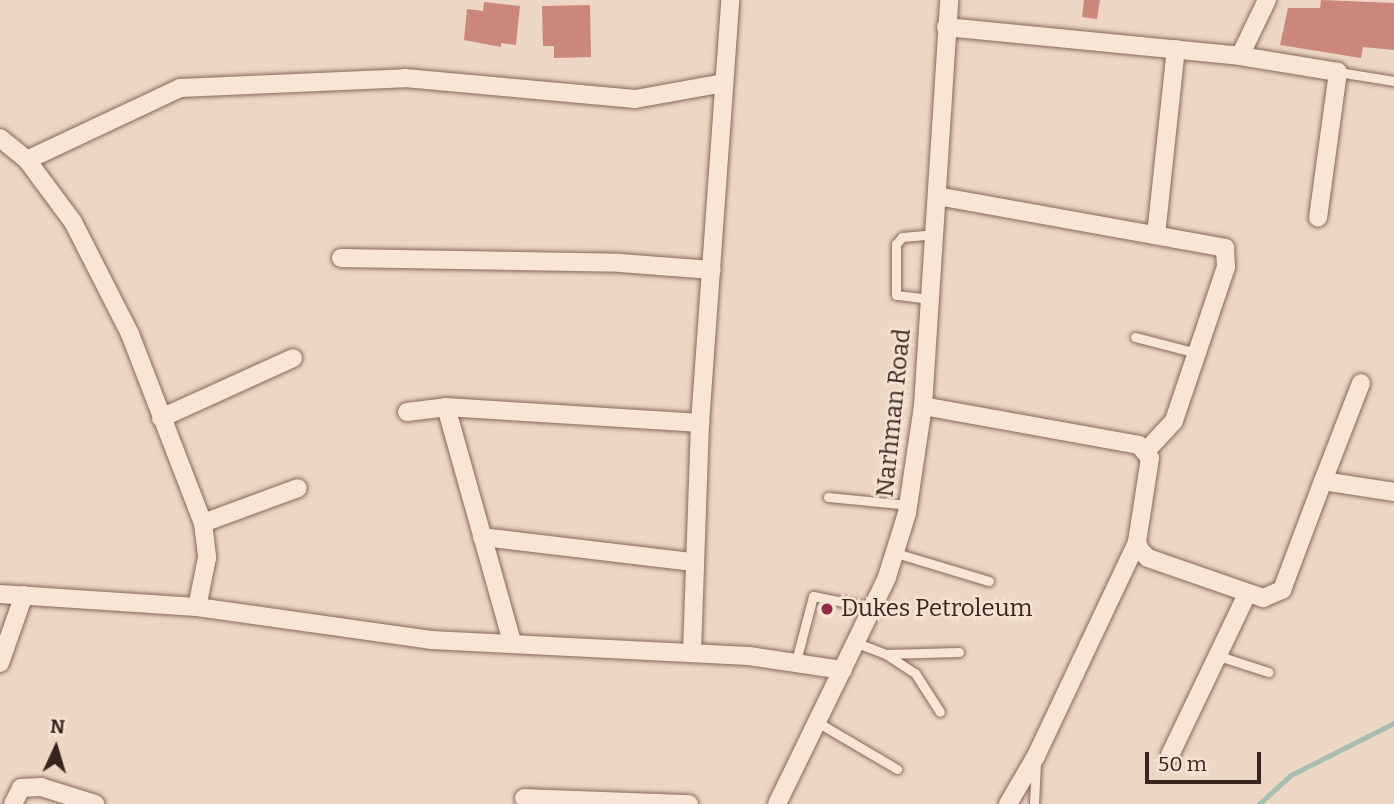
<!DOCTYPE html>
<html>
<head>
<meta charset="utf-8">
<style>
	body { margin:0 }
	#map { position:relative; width:1394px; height:804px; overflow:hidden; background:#edd6c3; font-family:Bitter,serif }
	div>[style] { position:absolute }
	.stream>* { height:4.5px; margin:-2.25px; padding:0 2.25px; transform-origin:2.25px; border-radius:2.25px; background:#a5c0b1 }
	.building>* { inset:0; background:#ca877a }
	.roads { filter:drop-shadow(0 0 2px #87675a) drop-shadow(0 0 2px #87675a) }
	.service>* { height:9px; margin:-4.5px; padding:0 4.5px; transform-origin:4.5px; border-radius:4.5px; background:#f8e5d6 }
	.minor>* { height:18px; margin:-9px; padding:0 9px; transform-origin:9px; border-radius:9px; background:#f8e5d6 }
	.dots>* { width:19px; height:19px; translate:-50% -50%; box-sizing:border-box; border:4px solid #f4e2d3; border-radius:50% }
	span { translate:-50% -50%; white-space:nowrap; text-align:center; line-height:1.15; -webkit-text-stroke:5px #f4e2d3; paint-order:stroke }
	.street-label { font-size:24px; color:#37241e }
	.poi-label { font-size:24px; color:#37241e }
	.left { translate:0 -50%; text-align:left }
	.north { position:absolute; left:21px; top:713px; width:70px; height:70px; -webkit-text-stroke:5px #f4e2d3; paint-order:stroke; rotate:4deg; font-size:19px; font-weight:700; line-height:28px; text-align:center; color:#37241e }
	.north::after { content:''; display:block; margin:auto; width:24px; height:32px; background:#37241e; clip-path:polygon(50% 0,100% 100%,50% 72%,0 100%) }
	.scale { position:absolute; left:1145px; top:752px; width:116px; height:32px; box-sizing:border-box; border:4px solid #37241e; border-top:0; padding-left:9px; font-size:21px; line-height:24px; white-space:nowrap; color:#37241e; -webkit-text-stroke:5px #f4e2d3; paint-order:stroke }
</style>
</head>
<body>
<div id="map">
	<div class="stream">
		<i style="left:1259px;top:804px;width:43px;rotate:-42.2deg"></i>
		<i style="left:1291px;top:775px;width:115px;rotate:-26.8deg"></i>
	</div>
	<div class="building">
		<i style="clip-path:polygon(1084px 0,1100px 0,1097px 19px,1082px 17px)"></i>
		<i style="clip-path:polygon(1321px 0,1394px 3px,1394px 50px,1363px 47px,1361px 58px,1280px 45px,1288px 8px,1320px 8px)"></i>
		<i style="clip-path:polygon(484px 2px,520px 6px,516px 45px,501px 43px,501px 47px,464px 40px,467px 9px,483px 11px)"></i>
		<i style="clip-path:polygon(590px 5px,591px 57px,554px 58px,554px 46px,543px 46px,542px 6px)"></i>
	</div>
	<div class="roads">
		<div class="service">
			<i style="left:1338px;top:72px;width:57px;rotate:9.1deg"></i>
			<i style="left:930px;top:299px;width:34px;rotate:-173deg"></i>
			<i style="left:896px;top:295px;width:51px;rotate:-90deg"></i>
			<i style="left:896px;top:244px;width:9px;rotate:-49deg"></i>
			<i style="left:902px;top:237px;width:32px;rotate:-5deg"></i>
			<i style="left:1135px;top:337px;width:64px;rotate:14.5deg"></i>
			<i style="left:828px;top:497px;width:80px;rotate:5.7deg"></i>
			<i style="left:896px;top:553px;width:97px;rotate:16.8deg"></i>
			<i style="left:857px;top:643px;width:30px;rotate:21deg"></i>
			<i style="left:885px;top:654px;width:74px;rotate:-1.5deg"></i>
			<i style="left:887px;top:655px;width:33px;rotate:33deg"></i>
			<i style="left:915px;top:673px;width:46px;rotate:57.3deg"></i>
			<i style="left:1219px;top:656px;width:52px;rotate:18.1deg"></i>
			<i style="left:796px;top:661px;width:67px;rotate:-75.3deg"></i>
			<i style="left:813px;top:596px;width:61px;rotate:11.3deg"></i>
			<i style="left:817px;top:722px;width:93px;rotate:30.4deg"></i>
			<i style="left:1034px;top:804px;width:42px;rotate:-87.3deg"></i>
		</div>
		<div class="minor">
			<i style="left:946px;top:27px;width:295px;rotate:5.6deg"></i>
			<i style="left:1240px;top:56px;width:99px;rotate:9.3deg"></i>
			<i style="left:1338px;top:72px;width:147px;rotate:97.8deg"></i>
			<i style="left:1240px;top:56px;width:62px;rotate:-64.3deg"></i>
			<i style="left:0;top:138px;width:35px;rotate:39deg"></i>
			<i style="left:27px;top:160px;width:77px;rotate:53.4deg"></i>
			<i style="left:73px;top:222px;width:126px;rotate:63deg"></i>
			<i style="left:130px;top:334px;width:203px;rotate:68.9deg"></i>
			<i style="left:203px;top:523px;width:35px;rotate:83deg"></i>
			<i style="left:207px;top:558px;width:50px;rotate:101.5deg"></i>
			<i style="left:27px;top:160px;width:169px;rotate:-25.2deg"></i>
			<i style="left:180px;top:88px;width:225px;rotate:-2.5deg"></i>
			<i style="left:405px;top:78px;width:231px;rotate:5.2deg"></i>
			<i style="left:635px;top:99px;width:90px;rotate:-10.2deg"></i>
			<i style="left:937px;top:196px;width:293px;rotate:10.2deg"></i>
			<i style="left:1225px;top:248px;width:19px;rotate:87deg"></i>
			<i style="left:1226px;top:267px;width:163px;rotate:108.7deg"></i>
			<i style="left:1174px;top:421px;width:40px;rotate:133deg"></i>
			<i style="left:1156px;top:235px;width:187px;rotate:-83.9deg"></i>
			<i style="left:341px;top:258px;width:279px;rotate:1deg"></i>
			<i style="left:620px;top:263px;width:92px;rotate:4.4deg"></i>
			<i style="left:923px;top:406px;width:219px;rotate:10.2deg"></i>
			<i style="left:1139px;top:445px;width:17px;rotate:50deg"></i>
			<i style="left:1150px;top:458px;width:85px;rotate:98.8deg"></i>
			<i style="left:1137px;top:542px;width:9px;rotate:69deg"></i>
			<i style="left:1140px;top:550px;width:11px;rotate:45deg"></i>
			<i style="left:1148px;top:558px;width:122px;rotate:19.2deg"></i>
			<i style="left:1263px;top:598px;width:21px;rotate:-23deg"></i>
			<i style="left:1282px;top:590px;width:116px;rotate:-69.4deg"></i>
			<i style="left:1323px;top:481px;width:72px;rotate:8.8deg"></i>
			<i style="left:446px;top:407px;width:244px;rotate:74.3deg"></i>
			<i style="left:407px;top:412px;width:39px;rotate:-7deg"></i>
			<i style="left:446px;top:407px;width:255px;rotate:3.6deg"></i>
			<i style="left:161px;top:418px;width:145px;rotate:-24.4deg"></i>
			<i style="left:1323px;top:481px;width:105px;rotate:-68.8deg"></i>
			<i style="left:203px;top:523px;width:101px;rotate:-20.2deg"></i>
			<i style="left:482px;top:537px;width:212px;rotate:6.8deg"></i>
			<i style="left:0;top:594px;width:197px;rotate:3.8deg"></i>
			<i style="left:197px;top:607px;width:236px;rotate:8deg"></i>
			<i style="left:431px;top:640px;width:318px;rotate:2.9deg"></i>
			<i style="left:749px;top:656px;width:95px;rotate:8.5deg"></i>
			<i style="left:692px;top:652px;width:229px;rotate:-88deg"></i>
			<i style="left:700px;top:423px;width:424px;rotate:-85.9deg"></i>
			<i style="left:0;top:663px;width:72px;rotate:-70.6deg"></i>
			<i style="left:1170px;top:755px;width:178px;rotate:-64.4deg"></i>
			<i style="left:524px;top:798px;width:165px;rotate:2.1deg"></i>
			<i style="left:13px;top:804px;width:18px;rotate:-63deg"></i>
			<i style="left:21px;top:788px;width:20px;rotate:-3deg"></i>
			<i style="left:41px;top:787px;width:57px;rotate:17.5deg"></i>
			<i style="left:777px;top:804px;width:252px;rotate:-64.1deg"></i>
			<i style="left:887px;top:577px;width:67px;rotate:-72.6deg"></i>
			<i style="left:907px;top:513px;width:108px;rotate:-81.5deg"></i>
			<i style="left:923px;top:406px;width:407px;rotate:-86.3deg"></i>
			<i style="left:1008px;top:804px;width:56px;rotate:-59.7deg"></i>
			<i style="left:1036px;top:756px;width:237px;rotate:-64.7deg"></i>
		</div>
	</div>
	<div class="dots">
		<i style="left:827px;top:609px;background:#942c48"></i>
	</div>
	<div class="street-label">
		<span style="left:894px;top:413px;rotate:-84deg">Narhman Road</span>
	</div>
	<div class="poi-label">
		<span class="left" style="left:841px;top:609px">Dukes Petroleum</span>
	</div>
	<div class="north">N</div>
	<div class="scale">50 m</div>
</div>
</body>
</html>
